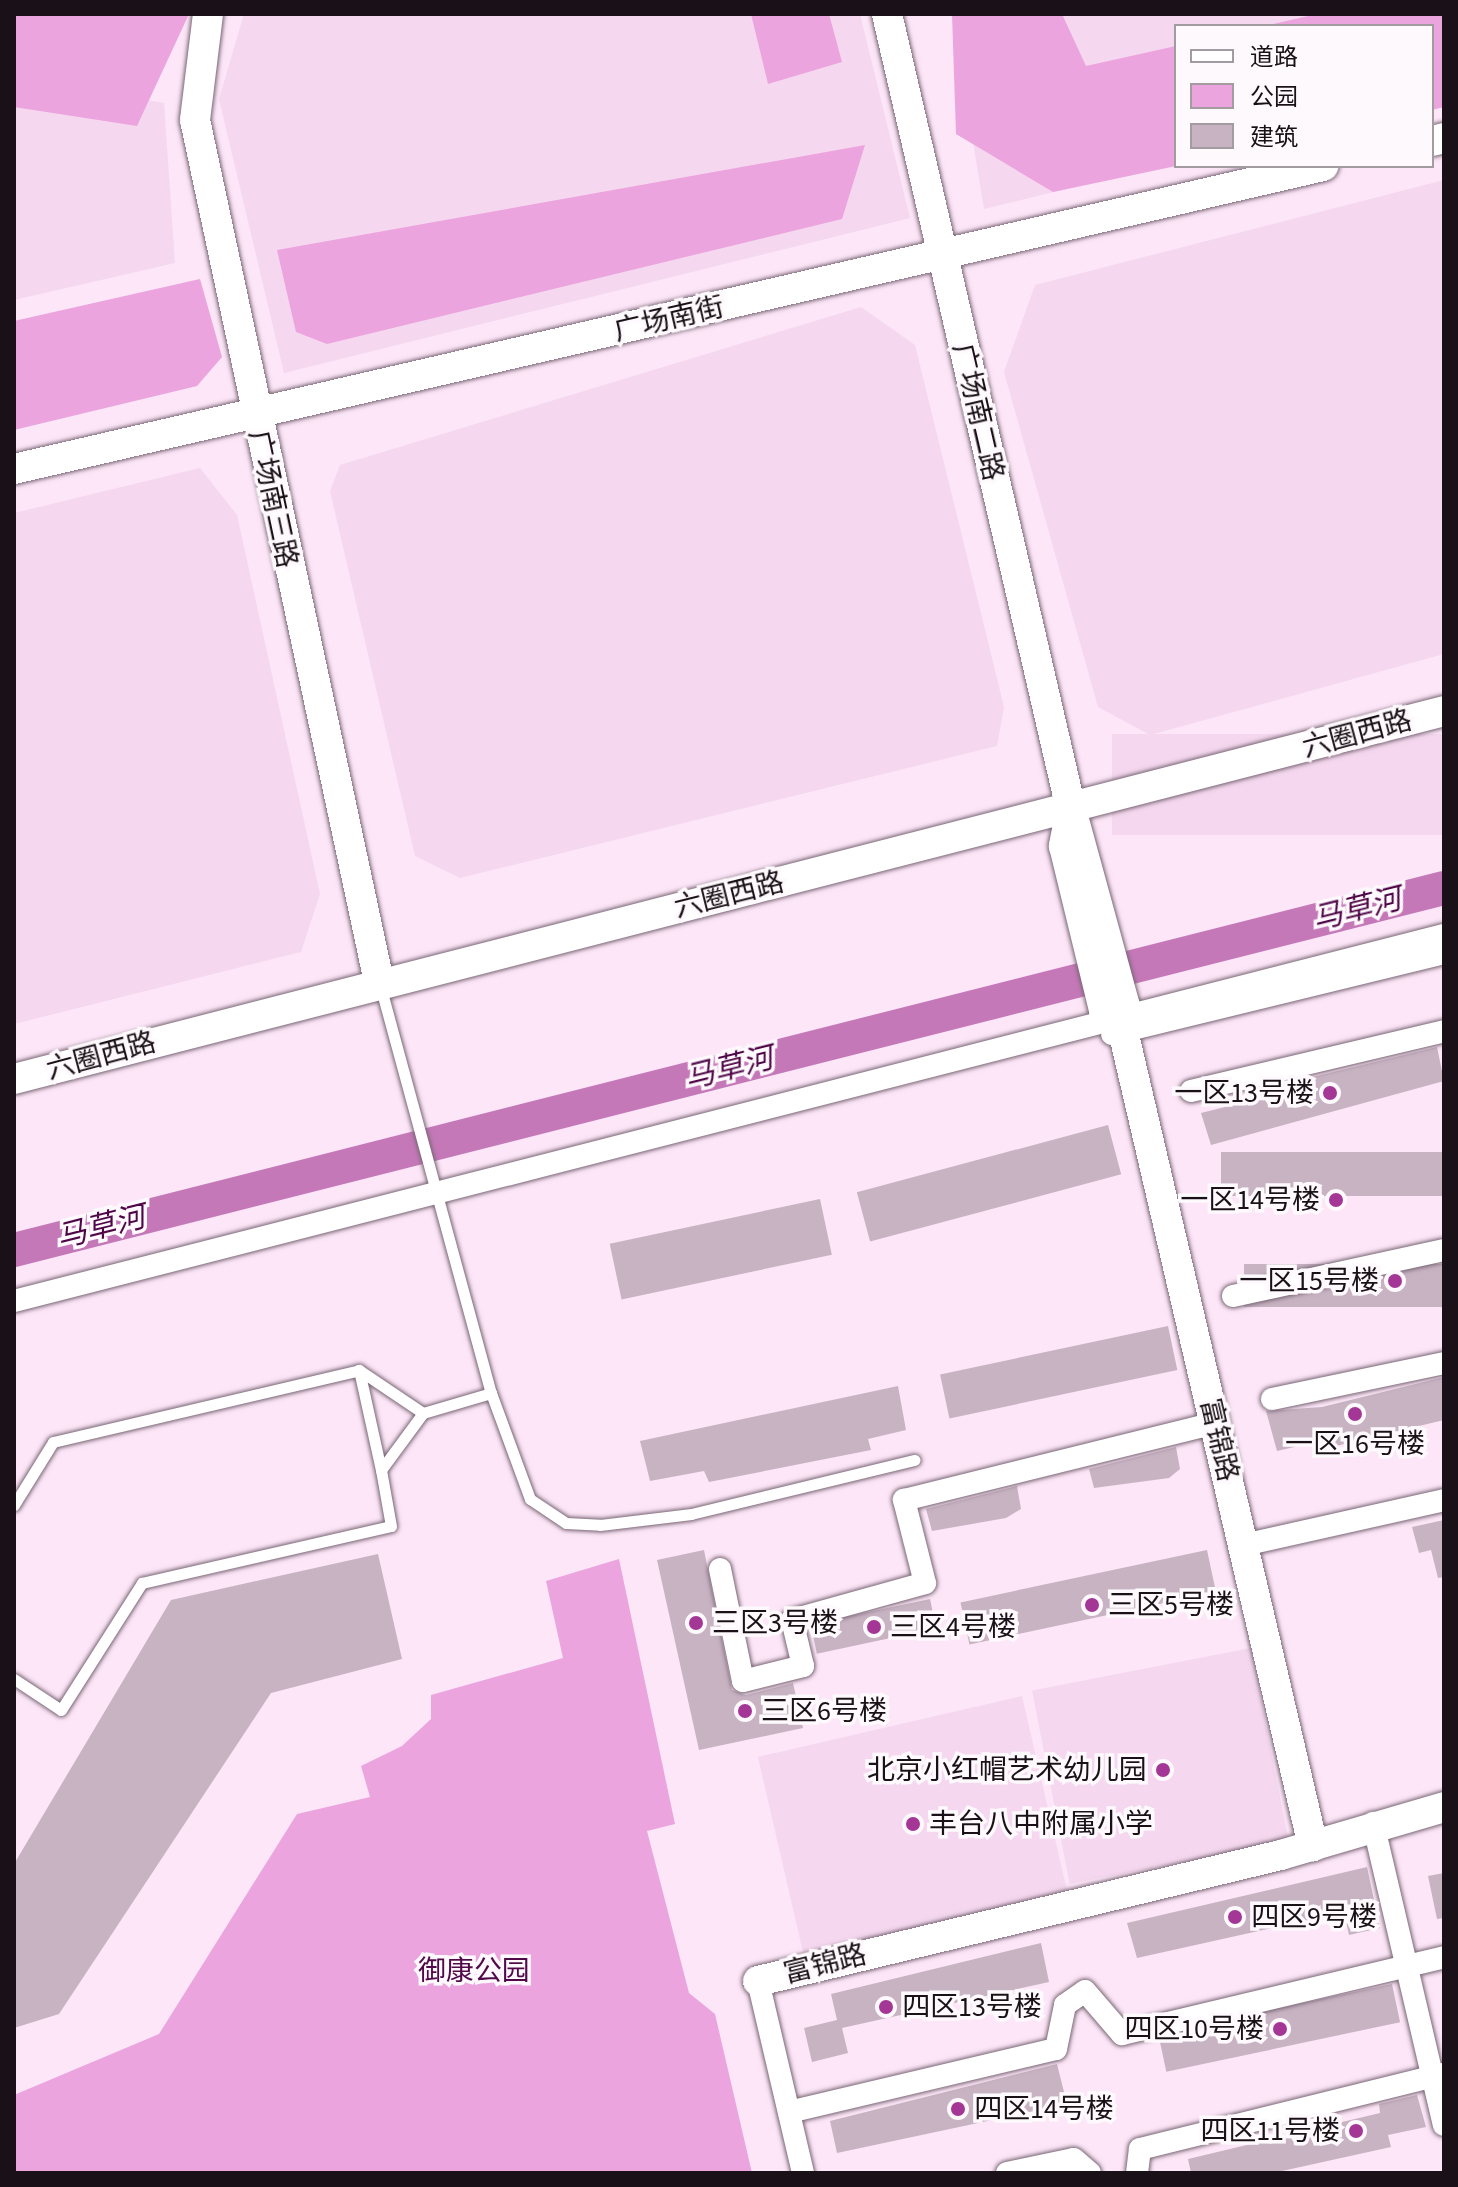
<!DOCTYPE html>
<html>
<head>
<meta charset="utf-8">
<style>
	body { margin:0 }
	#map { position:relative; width:1458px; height:2187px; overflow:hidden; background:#fce6f7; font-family:"Source Sans 3","Noto Sans SC",sans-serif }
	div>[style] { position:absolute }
	.built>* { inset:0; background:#f5d8ef; transform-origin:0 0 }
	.green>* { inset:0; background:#eba4de }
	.river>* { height:34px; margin:-17px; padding:0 17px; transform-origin:17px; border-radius:17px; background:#c578b8 }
	.building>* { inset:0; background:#c8b3c3; transform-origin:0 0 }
	.roads { filter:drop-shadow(0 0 2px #796675) drop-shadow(0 0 2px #796675) }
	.lane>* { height:11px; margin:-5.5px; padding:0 5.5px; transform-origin:5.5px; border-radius:5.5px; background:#fff }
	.street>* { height:22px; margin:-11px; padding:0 11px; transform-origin:11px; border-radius:11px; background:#fff }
	.secondary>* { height:30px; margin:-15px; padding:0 15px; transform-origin:15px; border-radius:15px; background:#fff }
	.dots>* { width:22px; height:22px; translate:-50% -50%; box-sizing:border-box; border:4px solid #fef9fd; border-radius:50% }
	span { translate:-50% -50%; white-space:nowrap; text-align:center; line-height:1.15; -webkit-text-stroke:7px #fef9fd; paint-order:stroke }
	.street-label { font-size:28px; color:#191117 }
	.poi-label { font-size:28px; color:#191117 }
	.right { translate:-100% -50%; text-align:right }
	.left { translate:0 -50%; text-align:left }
	.park-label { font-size:28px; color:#510949 }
	.water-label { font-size:30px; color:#4f0647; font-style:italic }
	.frame { position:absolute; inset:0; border:16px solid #191117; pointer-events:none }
	.legend { position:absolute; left:1174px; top:24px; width:260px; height:144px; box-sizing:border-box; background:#fef9fd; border:2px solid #a29ca1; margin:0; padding:10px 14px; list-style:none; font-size:24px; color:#191117 }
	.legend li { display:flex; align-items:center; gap:16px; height:40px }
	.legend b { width:40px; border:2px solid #a29ca1 }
</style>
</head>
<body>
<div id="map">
	<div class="built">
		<i style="clip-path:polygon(244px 14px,860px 14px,910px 218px,284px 373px,219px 99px)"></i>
		<i style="clip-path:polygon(952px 14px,1444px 14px,1432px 26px,1176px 26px,1176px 162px,984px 209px)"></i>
		<i style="clip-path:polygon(14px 77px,164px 103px,175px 263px,14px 300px)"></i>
		<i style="clip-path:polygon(1444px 180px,1444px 654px,1150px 735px,1098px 707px,1004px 372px,1035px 285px)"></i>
		<i style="clip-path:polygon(861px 307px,915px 345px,1004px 707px,997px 746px,460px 878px,415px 856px,330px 491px,340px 465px)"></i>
		<i style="clip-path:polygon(200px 468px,237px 515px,320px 894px,301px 952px,14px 1024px,14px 513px)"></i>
		<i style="left:1444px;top:734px;width:101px;height:332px;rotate:90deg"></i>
		<i style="left:1251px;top:1648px;width:197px;height:223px;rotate:79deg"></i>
		<i style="left:1022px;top:1696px;width:202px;height:271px;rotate:77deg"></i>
	</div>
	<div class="green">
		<i style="clip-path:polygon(14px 14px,189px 14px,137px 126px,14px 107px)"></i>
		<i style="clip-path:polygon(751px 14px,829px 14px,842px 62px,768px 84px)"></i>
		<i style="clip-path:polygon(952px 14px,1062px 14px,1086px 66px,1176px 46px,1176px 166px,1053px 192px,956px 134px)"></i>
		<i style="clip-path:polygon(1317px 14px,1444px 14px,1444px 107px,1432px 110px,1432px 26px,1264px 26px)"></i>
		<i style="clip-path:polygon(865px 145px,842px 219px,327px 344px,296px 332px,277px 250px)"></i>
		<i style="clip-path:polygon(200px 279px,222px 357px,197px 386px,14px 430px,14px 321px)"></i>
		<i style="clip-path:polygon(619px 1559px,675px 1824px,647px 1831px,689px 1993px,715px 2014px,752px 2173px,14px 2173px,14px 2095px,159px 2034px,297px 1814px,370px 1797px,361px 1766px,402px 1746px,431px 1719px,431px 1695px,563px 1658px,546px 1581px)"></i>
	</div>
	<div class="river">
		<i style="left:14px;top:1250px;width:1475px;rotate:-14.21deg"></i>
	</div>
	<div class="building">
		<i style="clip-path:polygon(1437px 1047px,1444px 1081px,1211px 1145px,1201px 1113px,1265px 1097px,1263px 1089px)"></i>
		<i style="left:1108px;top:1125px;width:51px;height:260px;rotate:75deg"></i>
		<i style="left:1444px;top:1152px;width:44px;height:223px;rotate:90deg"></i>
		<i style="left:820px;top:1199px;width:57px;height:215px;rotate:78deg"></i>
		<i style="left:1444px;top:1264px;width:43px;height:200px;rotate:90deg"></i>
		<i style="left:1168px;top:1326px;width:45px;height:233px;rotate:78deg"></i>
		<i style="clip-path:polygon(1444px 1377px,1444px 1420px,1332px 1447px,1329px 1439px,1277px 1451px,1266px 1411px,1322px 1407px)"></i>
		<i style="clip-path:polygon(898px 1386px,906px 1430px,868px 1439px,871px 1450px,709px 1482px,704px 1471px,650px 1481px,640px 1441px)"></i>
		<i style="clip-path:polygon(1176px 1447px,1180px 1469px,1169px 1478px,1094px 1488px,1089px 1469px)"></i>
		<i style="clip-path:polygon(1017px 1486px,1021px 1509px,1006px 1518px,932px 1531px,926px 1509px)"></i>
		<i style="clip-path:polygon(1444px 1520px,1444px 1577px,1438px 1578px,1431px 1550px,1419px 1553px,1412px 1527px)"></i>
		<i style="clip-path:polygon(704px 1550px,732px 1690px,746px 1695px,793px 1683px,803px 1728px,699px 1750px,657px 1560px)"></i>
		<i style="left:1207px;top:1550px;width:43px;height:252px;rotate:78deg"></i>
		<i style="clip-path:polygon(378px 1554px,402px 1659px,271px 1693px,59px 2014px,14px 2028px,14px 1864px,171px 1600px)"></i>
		<i style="left:930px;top:1599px;width:30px;height:122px;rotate:78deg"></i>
		<i style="clip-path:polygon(1367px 1867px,1380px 1928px,1349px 1935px,1344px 1912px,1137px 1958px,1127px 1923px)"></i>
		<i style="clip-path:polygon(1444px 1873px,1444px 1918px,1437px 1919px,1428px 1876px)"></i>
		<i style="clip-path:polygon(1041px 1943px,1049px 1982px,842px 2028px,848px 2053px,812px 2062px,804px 2028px,837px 2020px,831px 1994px)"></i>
		<i style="left:1392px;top:1984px;width:39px;height:239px;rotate:78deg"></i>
		<i style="clip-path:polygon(1057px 2064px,1067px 2104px,837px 2153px,830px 2121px)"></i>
		<i style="clip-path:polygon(1417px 2095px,1426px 2127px,1388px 2135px,1391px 2147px,1273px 2173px,1191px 2173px,1188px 2159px,1380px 2113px,1379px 2104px)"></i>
	</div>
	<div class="roads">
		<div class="lane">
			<i style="left:380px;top:985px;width:423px;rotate:74.8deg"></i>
			<i style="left:491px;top:1393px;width:113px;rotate:69.8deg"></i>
			<i style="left:530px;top:1499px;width:43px;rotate:33.7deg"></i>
			<i style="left:566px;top:1523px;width:34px;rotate:3deg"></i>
			<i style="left:600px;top:1525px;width:92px;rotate:-6.9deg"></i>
			<i style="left:691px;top:1514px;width:230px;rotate:-13.6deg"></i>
			<i style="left:359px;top:1370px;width:102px;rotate:77.6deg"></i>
			<i style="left:14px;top:1505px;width:74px;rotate:-58.2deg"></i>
			<i style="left:53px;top:1442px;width:314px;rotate:-13.2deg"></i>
			<i style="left:359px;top:1370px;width:77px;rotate:33.9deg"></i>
			<i style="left:14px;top:1679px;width:56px;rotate:33.4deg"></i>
			<i style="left:61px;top:1710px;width:151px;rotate:-57.5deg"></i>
			<i style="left:142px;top:1583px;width:255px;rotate:-12.9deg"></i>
			<i style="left:391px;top:1526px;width:57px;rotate:-100.1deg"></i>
			<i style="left:381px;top:1470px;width:71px;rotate:-53.6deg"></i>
			<i style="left:423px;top:1413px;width:71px;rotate:-16.4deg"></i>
		</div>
		<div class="street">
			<i style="left:1112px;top:1034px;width:342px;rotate:-13.7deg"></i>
			<i style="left:1191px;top:1091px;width:260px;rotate:-13.3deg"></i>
			<i style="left:1233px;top:1296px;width:216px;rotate:-12.3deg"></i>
			<i style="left:14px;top:1301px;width:1476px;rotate:-14.36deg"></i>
			<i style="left:1272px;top:1399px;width:176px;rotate:-11.8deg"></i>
			<i style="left:1243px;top:1545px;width:206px;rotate:-12.6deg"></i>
			<i style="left:720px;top:1569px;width:114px;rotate:78.4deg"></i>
			<i style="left:743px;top:1681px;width:62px;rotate:-14deg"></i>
			<i style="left:803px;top:1666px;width:47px;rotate:-103.4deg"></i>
			<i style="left:792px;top:1620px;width:138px;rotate:-15.5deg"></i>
			<i style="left:925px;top:1583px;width:86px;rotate:-104.2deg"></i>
			<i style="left:904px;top:1500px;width:320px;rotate:-13.9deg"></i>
			<i style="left:1373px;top:1823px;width:310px;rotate:76.8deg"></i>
			<i style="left:758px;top:1981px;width:197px;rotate:76.8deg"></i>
			<i style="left:789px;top:2112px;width:274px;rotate:-13.3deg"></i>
			<i style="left:1056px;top:2049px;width:45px;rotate:-78.4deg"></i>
			<i style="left:1065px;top:2005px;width:24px;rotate:-35deg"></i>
			<i style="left:1085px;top:1991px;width:57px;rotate:49.3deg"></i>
			<i style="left:1122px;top:2034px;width:331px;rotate:-13.4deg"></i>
			<i style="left:1007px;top:2173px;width:68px;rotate:-11.8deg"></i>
			<i style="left:1074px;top:2159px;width:21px;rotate:41deg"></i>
			<i style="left:1137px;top:2173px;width:24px;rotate:-83deg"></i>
			<i style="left:1140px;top:2149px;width:313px;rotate:-13.9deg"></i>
		</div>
		<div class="secondary">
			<i style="left:208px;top:14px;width:107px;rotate:97deg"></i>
			<i style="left:195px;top:120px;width:881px;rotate:77.95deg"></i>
			<i style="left:887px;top:14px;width:816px;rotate:76.97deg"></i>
			<i style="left:1071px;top:809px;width:204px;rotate:74.7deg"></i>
			<i style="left:1125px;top:1006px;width:29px;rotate:92deg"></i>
			<i style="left:1124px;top:1035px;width:833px;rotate:76.88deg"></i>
			<i style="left:1432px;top:141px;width:12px;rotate:-14deg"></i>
			<i style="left:14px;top:469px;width:1344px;rotate:-13.03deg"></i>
			<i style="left:1071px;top:809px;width:38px;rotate:101deg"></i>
			<i style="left:1064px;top:846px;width:169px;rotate:76.3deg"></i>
			<i style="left:1104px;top:1010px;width:32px;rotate:51deg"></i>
			<i style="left:14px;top:1079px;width:1477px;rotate:-14.43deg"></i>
			<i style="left:758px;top:1981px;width:538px;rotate:-13.55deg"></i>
			<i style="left:1281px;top:1855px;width:170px;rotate:-16.4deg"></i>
		</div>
	</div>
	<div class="dots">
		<i style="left:1330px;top:1093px;background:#a43796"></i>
		<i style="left:1336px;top:1200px;background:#a43796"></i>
		<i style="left:1395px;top:1281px;background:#a43796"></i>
		<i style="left:1355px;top:1414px;background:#a43796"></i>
		<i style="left:1092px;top:1605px;background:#a43796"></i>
		<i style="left:696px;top:1623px;background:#a43796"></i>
		<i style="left:874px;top:1627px;background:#a43796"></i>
		<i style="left:745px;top:1711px;background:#a43796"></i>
		<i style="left:1163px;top:1770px;background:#a43796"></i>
		<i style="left:913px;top:1824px;background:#a43796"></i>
		<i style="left:1235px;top:1917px;background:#a43796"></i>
		<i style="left:886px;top:2007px;background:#a43796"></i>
		<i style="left:1280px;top:2029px;background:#a43796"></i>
		<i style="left:958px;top:2109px;background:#a43796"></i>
		<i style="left:1356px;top:2131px;background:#a43796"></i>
	</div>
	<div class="street-label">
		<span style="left:669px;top:319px;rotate:-13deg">广场南街</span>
		<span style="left:978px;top:412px;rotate:77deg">广场南二路</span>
		<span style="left:273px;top:499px;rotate:78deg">广场南三路</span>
		<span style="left:1357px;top:734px;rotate:-15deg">六圈西路</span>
		<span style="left:729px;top:895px;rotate:-14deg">六圈西路</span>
		<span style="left:101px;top:1056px;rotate:-15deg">六圈西路</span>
		<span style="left:1219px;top:1440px;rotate:77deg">富锦路</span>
		<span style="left:825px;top:1964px;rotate:-14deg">富锦路</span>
	</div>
	<div class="poi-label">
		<span class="right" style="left:1314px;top:1093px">一区13号楼</span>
		<span class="right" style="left:1320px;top:1200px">一区14号楼</span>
		<span class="right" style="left:1379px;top:1281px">一区15号楼</span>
		<span style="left:1355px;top:1444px">一区16号楼</span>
		<span class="left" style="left:1108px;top:1605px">三区5号楼</span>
		<span class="left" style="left:712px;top:1623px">三区3号楼</span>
		<span class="left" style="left:890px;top:1627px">三区4号楼</span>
		<span class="left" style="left:761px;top:1711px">三区6号楼</span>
		<span class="right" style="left:1147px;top:1770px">北京小红帽艺术幼儿园</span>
		<span class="left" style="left:929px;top:1824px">丰台八中附属小学</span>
		<span class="left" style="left:1251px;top:1917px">四区9号楼</span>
		<span class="left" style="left:902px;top:2007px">四区13号楼</span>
		<span class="right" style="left:1264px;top:2029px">四区10号楼</span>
		<span class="left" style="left:974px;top:2109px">四区14号楼</span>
		<span class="right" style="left:1340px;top:2131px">四区11号楼</span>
	</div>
	<div class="park-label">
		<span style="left:474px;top:1971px">御康公园</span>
	</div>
	<div class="water-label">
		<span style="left:1357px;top:910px;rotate:-14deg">马草河</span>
		<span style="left:729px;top:1069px;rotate:-14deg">马草河</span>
		<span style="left:101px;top:1228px;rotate:-14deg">马草河</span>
	</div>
	<div class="frame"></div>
	<ul class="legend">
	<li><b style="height:10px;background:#fff"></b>道路</li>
	<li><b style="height:22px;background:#eba4de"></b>公园</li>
	<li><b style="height:22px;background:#c8b3c3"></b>建筑</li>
	</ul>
</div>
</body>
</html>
